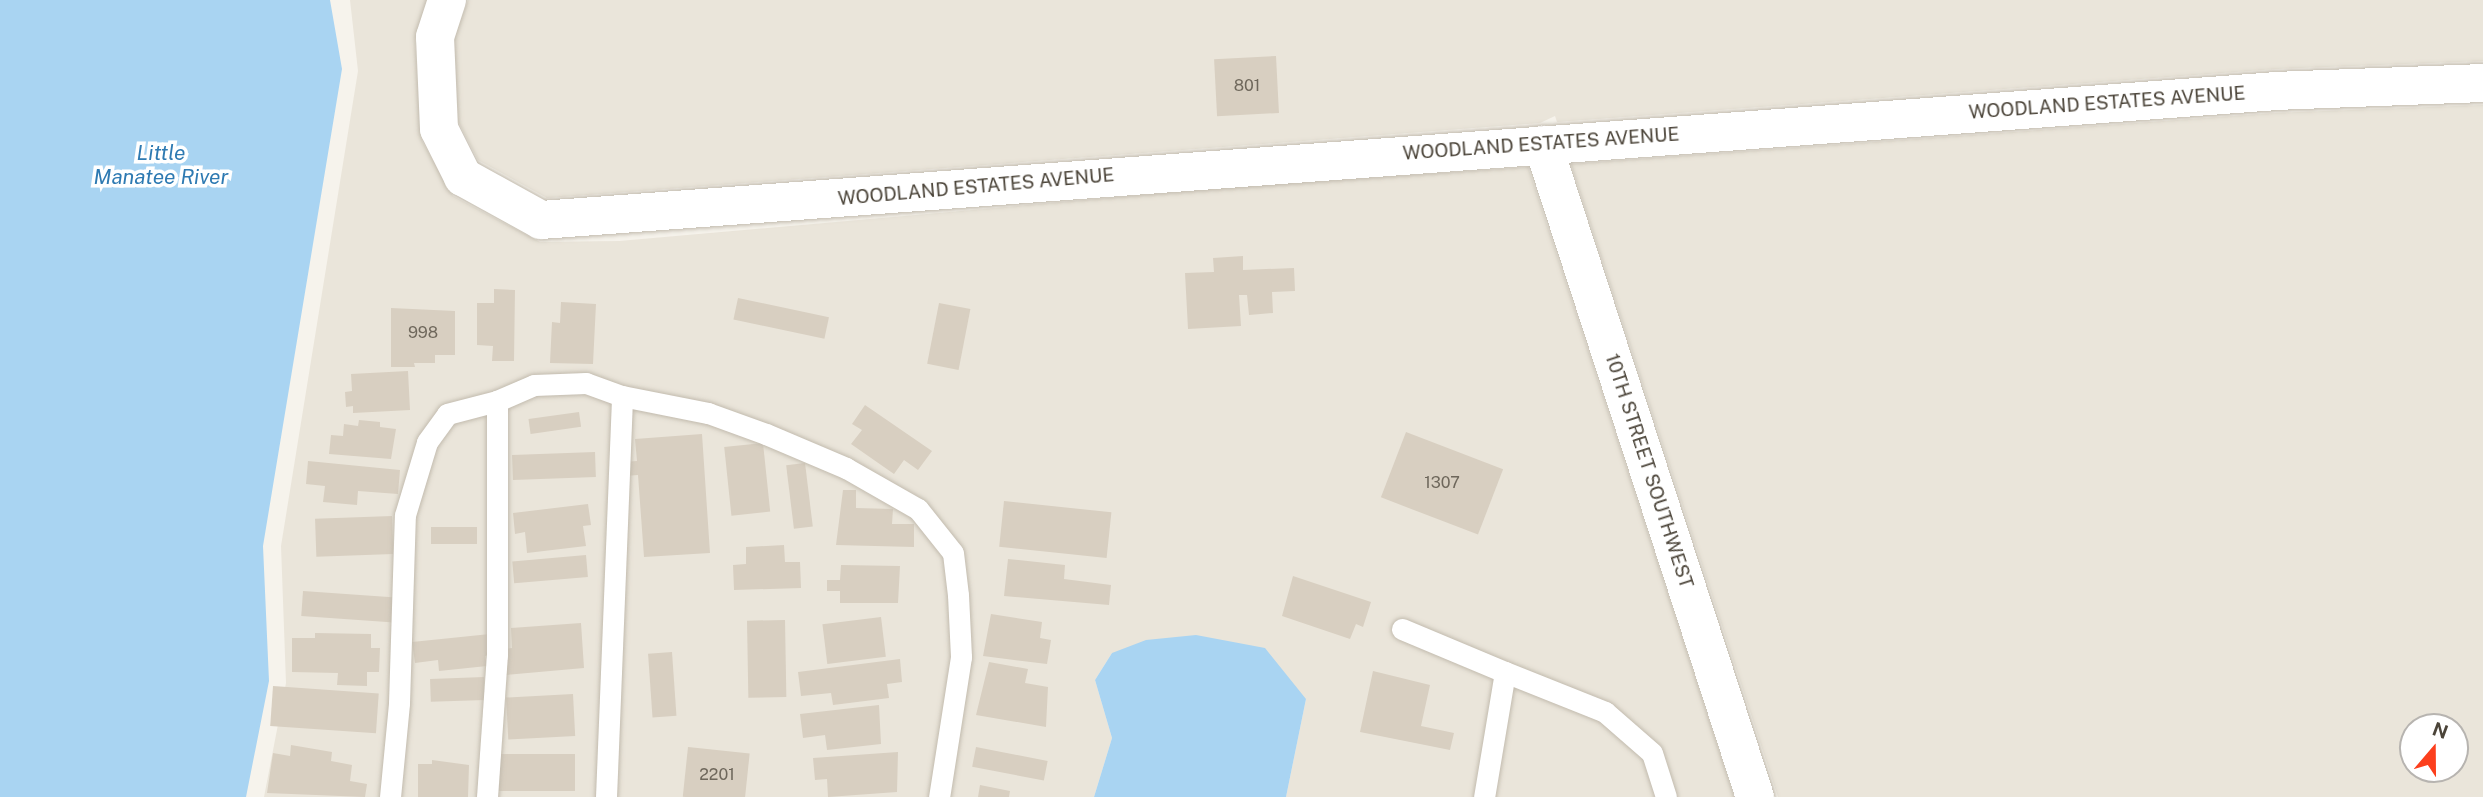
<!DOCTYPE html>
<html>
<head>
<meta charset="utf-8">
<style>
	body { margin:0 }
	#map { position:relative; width:2483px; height:797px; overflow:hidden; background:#f6f3ec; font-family:"Public Sans",sans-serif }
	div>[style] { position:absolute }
	.residential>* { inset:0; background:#eae5da }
	.water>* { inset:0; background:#a9d4f2 }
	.building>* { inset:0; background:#d8cfc1; transform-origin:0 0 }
	.roads { filter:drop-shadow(0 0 2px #c2bbae) drop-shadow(0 0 2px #c2bbae) }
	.service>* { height:21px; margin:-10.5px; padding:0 10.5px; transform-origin:10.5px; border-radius:10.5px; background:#fff }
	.minor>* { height:38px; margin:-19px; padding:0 19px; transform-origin:19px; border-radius:19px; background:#fff }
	span { translate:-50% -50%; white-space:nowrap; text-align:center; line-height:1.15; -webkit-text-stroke:7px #fff; paint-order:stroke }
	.number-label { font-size:16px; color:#6e675b }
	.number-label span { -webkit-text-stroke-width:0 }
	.street-label { font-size:19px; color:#4b4439 }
	.water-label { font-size:21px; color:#2e7ab2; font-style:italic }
	.north { position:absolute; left:2399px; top:713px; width:70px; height:70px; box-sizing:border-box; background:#fff; border:2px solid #b7b4b0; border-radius:50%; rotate:20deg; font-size:19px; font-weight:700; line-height:28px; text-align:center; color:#4b4439 }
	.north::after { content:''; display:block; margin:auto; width:24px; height:32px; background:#fc3f1d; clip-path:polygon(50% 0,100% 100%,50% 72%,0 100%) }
</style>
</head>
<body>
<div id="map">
	<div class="residential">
		<i style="clip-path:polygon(350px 0,427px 0,415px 40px,422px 141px,453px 196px,540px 242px,619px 241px,1233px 187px,1528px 167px,1734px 797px,1286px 797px,1306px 699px,1112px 653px,1095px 680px,1112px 738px,1094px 797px,264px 797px,286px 683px,281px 546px,358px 71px)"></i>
		<i style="clip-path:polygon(468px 0,2483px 0,2483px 61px,2276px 69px,1557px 122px,1555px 116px,1540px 123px,547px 198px,478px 160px,458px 121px,454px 39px)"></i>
		<i style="clip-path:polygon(evenodd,2483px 105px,2483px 797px,1778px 797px,1571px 164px,2275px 113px,2483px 105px,2413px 727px,2455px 727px,2455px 769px,2413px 769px,2413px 727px)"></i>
	</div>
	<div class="water">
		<i style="clip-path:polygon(0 0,330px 0,342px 69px,263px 546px,269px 681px,246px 797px,0 797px)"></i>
		<i style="clip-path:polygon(1196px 635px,1265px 648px,1306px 699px,1286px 797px,1094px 797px,1112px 738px,1095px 680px,1112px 653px,1146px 640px)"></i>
	</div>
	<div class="building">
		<i style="left:1276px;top:56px;width:57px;height:62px;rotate:87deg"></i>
		<i style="clip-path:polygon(1243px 256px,1243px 270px,1294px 268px,1295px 291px,1272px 292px,1273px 313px,1249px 315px,1247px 295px,1239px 295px,1241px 326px,1188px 329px,1185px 273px,1214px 272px,1213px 258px)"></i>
		<i style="clip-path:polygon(494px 289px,515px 290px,514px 361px,492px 361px,493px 346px,477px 345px,477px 303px,494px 303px)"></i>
		<i style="left:738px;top:298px;width:93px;height:22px;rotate:12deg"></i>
		<i style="clip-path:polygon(561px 302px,596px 304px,593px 364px,550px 363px,552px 322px,560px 323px)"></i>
		<i style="left:939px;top:303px;width:32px;height:62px;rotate:11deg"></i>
		<i style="clip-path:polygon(391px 308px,455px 311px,455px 355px,435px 355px,435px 363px,414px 363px,415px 367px,391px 367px)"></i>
		<i style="clip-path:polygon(408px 371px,410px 410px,353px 413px,353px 406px,346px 407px,345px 392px,352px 391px,351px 374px)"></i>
		<i style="clip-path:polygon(865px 405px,932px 451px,918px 470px,904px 460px,894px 474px,851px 444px,862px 430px,852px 424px)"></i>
		<i style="left:579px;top:412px;width:15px;height:51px;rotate:82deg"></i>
		<i style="clip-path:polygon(359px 420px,380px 422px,380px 427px,396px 429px,391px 459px,329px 454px,331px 435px,343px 436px,344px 424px,358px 426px)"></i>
		<i style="left:1406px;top:432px;width:104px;height:70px;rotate:21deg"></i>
		<i style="clip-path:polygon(702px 434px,710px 553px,644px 557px,638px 475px,624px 476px,623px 462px,637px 461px,635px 439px)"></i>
		<i style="left:763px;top:443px;width:69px;height:39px;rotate:84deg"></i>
		<i style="left:595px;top:452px;width:25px;height:83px;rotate:88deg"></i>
		<i style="clip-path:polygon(308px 461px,400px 470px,398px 494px,358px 491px,357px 505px,323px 502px,325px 486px,306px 484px)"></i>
		<i style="left:805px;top:463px;width:64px;height:19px;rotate:83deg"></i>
		<i style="clip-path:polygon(843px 490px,856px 490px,856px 508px,893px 509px,892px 524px,914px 524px,914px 547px,836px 545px)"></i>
		<i style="left:1004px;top:501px;width:108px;height:46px;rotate:6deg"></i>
		<i style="clip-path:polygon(588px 504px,591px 525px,583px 526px,586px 546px,527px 553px,525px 532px,515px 534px,513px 513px)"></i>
		<i style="left:392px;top:516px;width:38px;height:77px;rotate:88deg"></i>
		<i style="left:431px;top:527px;width:46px;height:17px"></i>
		<i style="clip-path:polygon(784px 545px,785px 562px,800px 562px,801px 588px,734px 590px,733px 565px,746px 564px,746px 547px)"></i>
		<i style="left:586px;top:555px;width:22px;height:74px;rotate:85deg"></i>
		<i style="clip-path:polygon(1008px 559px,1065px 565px,1064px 579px,1111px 585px,1109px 605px,1004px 596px)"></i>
		<i style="clip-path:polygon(841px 565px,900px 566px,898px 603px,840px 603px,840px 591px,827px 591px,827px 580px,840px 580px)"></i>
		<i style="clip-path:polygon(1293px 576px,1371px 602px,1363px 627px,1356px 624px,1350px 639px,1282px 616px)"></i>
		<i style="left:303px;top:591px;width:93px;height:25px;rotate:4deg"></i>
		<i style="clip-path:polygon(991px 614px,1042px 622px,1040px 638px,1051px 640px,1047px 664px,983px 656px)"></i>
		<i style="left:881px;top:617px;width:40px;height:59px;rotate:83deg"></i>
		<i style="left:785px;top:620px;width:77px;height:38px;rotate:89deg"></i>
		<i style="clip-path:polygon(581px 623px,584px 668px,506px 675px,504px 649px,512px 648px,511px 628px)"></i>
		<i style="clip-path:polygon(315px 633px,371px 634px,371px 648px,380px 648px,379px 672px,367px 672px,367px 686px,337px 685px,338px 673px,292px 672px,292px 638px,315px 638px)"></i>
		<i style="clip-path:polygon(490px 634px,493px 656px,485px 656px,487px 666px,439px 671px,438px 660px,415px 663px,412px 642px)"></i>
		<i style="left:672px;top:652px;width:64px;height:24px;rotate:86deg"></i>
		<i style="clip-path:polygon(900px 659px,902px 682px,887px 684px,889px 698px,833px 705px,831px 693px,801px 696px,798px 672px)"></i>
		<i style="clip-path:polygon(989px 662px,1028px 669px,1025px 683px,1048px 687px,1046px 727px,976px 715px)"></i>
		<i style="clip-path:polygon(1373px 671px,1430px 685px,1421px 726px,1454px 733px,1450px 750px,1360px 732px)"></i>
		<i style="left:484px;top:677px;width:23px;height:54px;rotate:88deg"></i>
		<i style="left:273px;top:686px;width:106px;height:40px;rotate:4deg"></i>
		<i style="left:573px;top:694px;width:42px;height:67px;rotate:87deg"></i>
		<i style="clip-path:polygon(879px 705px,881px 744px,827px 750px,825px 735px,803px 738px,800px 714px)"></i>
		<i style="clip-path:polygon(291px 745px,332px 752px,331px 761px,352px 765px,350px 781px,367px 784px,365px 797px,267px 793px,273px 753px,290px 756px)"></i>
		<i style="left:688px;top:747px;width:62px;height:50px;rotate:6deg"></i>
		<i style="left:976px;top:747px;width:73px;height:20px;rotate:11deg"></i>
		<i style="clip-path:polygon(898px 752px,897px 792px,828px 797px,827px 779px,815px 780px,813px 758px)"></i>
		<i style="left:496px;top:754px;width:79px;height:37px"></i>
		<i style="clip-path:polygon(432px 760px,469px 765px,468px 797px,418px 797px,418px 764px,432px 764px)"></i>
		<i style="clip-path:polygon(980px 785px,1010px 791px,1009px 797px,978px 797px)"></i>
	</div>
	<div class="roads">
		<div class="service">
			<i style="left:1402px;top:629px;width:112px;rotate:22.7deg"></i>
			<i style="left:1505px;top:672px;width:127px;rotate:99.5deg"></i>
			<i style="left:1505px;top:672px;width:108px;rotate:21.8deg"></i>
			<i style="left:1605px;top:712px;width:62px;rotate:41.1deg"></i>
			<i style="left:1652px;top:753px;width:46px;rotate:72.3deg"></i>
			<i style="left:390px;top:797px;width:94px;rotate:-84.5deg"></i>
			<i style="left:399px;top:703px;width:188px;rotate:-88.2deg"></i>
			<i style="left:405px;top:515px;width:76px;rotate:-73.2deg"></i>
			<i style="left:427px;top:442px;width:34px;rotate:-54deg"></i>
			<i style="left:447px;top:414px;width:52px;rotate:-14.6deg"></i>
			<i style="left:497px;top:401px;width:40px;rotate:-23.4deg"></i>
			<i style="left:534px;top:385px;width:52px;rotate:-2.2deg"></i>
			<i style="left:586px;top:383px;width:38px;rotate:20deg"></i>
			<i style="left:622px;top:396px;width:88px;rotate:11.2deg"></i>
			<i style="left:708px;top:413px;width:62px;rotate:19.9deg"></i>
			<i style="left:766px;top:434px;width:87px;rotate:23deg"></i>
			<i style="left:846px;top:468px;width:83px;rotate:29.7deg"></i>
			<i style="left:918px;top:509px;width:56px;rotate:51.5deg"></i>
			<i style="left:953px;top:553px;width:42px;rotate:83.2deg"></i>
			<i style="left:958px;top:595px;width:62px;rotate:87.2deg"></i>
			<i style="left:961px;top:657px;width:142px;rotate:98.9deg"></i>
			<i style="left:487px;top:797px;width:142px;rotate:-86deg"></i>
			<i style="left:497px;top:655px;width:254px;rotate:-90deg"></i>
			<i style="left:606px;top:797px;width:401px;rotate:-87.7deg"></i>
		</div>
		<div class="minor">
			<i style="left:447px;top:0;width:39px;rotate:108deg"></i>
			<i style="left:435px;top:37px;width:92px;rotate:87.5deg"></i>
			<i style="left:439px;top:129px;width:54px;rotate:63.4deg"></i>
			<i style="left:463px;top:177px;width:89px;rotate:28.9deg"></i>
			<i style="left:541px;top:220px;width:1739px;rotate:-4.25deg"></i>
			<i style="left:2275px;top:91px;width:208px;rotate:-2.2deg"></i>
			<i style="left:1543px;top:145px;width:686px;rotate:71.99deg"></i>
		</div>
	</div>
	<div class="number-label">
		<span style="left:1247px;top:86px">801</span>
		<span style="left:423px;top:333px">998</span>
		<span style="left:1442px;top:483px">1307</span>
		<span style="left:717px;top:775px">2201</span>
	</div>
	<div class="street-label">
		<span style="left:2107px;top:103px;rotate:-4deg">WOODLAND ESTATES AVENUE</span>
		<span style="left:1541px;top:144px;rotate:-4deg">WOODLAND ESTATES AVENUE</span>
		<span style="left:976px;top:187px;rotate:-5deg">WOODLAND ESTATES AVENUE</span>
		<span style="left:1649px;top:471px;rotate:72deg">10TH STREET SOUTHWEST</span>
	</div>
	<div class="water-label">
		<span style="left:161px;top:165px">Little<br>Manatee River</span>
	</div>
	<div class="north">N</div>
</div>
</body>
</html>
